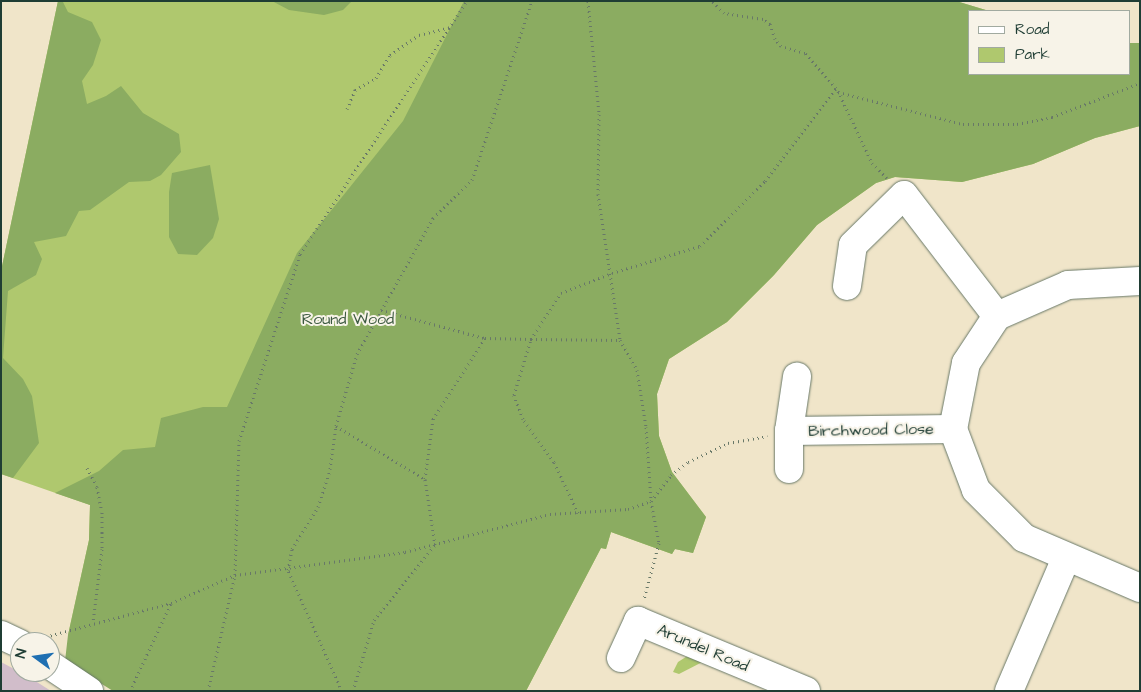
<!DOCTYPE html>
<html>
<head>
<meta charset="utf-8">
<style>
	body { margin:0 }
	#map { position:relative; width:1141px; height:692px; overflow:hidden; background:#f0e5c9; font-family:"Architects Daughter",sans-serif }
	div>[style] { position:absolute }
	.industrial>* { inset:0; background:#d1bdca }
	.green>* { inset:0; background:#afc86e }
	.forest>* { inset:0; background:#8bac61 }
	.path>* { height:3px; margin-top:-1.5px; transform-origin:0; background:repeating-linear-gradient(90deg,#687868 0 1px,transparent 0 5px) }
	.roads { filter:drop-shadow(0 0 1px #687868) drop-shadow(0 0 1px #687868) }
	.minor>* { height:28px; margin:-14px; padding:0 14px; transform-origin:14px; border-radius:14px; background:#fff }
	span { translate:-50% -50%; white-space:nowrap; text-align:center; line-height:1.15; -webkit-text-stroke:4px #f7f3e8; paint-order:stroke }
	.park-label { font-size:16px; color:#3c5940 }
	.street-label { font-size:16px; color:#1f3d34 }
	.frame { position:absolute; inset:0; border:2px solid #1f3d34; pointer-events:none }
	.legend { position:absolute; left:968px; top:10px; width:162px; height:65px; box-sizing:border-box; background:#f7f3e8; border:1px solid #a1aaa0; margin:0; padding:6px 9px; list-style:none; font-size:15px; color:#1f3d34 }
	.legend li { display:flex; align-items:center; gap:10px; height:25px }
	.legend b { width:25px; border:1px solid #a1aaa0 }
	.north { position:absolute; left:10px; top:632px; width:50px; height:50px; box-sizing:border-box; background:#f7f3e8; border:1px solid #a1aaa0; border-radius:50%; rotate:284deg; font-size:14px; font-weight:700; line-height:20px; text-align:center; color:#1f3d34 }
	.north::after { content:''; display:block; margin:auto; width:18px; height:22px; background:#1f6fb2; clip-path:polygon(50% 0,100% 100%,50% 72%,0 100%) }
</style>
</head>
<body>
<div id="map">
	<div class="industrial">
		<i style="clip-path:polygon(1px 662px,29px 677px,51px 691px,1px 691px)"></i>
	</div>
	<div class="green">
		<i style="clip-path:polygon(58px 1px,956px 1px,989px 11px,970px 11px,970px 74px,1130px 74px,1130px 43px,1140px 43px,1140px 126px,1095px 138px,1033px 164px,962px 182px,895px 177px,876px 183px,817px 225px,774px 275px,727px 322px,669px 359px,657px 394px,659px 436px,672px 472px,706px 517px,693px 553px,675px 549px,672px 554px,611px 532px,606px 549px,601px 548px,526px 691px,113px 691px,68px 635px,89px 540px,90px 505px,1px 474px,1px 271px)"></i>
		<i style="clip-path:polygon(692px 653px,714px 656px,679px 674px,673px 672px,678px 662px)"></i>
	</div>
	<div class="forest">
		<i style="clip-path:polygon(58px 1px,63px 2px,68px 12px,92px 22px,101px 40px,93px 65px,82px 81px,87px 104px,106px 96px,121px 86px,143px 113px,179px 134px,181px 152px,161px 175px,150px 181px,129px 182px,90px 210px,79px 211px,66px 236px,34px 242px,42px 259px,36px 275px,8px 291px,3px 358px,23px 379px,32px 396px,39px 443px,13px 478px,1px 474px,1px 271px)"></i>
		<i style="clip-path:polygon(272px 1px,352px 1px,343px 10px,324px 15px,289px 10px)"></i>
		<i style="clip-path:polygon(464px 1px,956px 1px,989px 11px,970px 11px,970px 74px,1130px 74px,1130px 43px,1140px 43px,1140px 126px,1095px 138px,1033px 164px,962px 182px,895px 177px,876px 183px,817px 225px,774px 275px,727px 322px,669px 359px,657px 394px,659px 436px,672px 472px,706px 517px,693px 553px,675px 549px,672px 554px,611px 532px,606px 549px,601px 548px,526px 691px,113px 691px,65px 661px,68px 635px,89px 540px,90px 505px,55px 493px,99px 471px,123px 450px,155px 447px,161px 418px,203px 407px,227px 407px,297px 253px,403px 121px)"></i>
		<i style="clip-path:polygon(210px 165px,219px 219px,213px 238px,197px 255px,178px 254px,169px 237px,169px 192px,172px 173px)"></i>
	</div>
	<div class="path">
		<i style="left:588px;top:1px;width:114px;rotate:84.4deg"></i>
		<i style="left:599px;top:114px;width:80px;rotate:90.7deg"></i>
		<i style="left:598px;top:194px;width:148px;rotate:81.4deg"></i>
		<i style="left:620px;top:340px;width:34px;rotate:60deg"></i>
		<i style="left:637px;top:370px;width:58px;rotate:81deg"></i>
		<i style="left:646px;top:427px;width:74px;rotate:86.1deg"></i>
		<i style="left:651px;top:501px;width:43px;rotate:79.2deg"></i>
		<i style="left:659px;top:543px;width:58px;rotate:105deg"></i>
		<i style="left:838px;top:91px;width:80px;rotate:64.7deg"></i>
		<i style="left:872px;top:163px;width:21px;rotate:45deg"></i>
		<i style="left:838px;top:92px;width:129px;rotate:14.4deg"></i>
		<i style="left:963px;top:124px;width:54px"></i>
		<i style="left:1017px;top:124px;width:36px;rotate:-11deg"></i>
		<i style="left:1052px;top:117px;width:94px;rotate:-21.1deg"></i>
		<i style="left:347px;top:109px;width:21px;rotate:-67deg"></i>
		<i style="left:355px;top:90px;width:24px;rotate:-30deg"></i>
		<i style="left:376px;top:78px;width:27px;rotate:-59deg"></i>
		<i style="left:390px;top:55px;width:35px;rotate:-35deg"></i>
		<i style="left:419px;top:35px;width:32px;rotate:-14deg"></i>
		<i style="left:381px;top:310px;width:107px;rotate:15.2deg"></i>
		<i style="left:336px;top:426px;width:104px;rotate:30.8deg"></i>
		<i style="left:87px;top:468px;width:21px;rotate:62deg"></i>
		<i style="left:97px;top:487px;width:25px;rotate:79deg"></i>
		<i style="left:102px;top:512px;width:37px;rotate:90deg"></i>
		<i style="left:102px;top:549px;width:74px;rotate:97deg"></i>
		<i style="left:578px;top:513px;width:56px;rotate:-115.2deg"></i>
		<i style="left:554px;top:462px;width:53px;rotate:-125.8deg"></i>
		<i style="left:523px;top:419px;width:26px;rotate:-111deg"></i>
		<i style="left:514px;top:395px;width:59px;rotate:-73.1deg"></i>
		<i style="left:531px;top:339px;width:89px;rotate:0.6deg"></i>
		<i style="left:41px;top:638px;width:135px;rotate:-15.1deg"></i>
		<i style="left:171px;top:603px;width:70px;rotate:-23.6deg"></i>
		<i style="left:235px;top:575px;width:172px;rotate:-7.7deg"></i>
		<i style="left:405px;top:552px;width:150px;rotate:-14.7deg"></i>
		<i style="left:550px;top:514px;width:78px;rotate:-3.7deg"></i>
		<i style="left:628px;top:509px;width:24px;rotate:-19deg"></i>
		<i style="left:651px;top:501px;width:33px;rotate:-52deg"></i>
		<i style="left:671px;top:475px;width:21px;rotate:-37deg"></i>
		<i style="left:688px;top:462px;width:44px;rotate:-25.4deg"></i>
		<i style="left:728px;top:443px;width:40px;rotate:-10deg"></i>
		<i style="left:130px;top:691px;width:97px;rotate:-65deg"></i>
		<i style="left:208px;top:691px;width:119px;rotate:-76.9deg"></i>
		<i style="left:235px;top:575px;width:134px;rotate:-88.3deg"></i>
		<i style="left:239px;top:441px;width:197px;rotate:-71.9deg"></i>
		<i style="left:300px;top:254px;width:303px;rotate:-56.6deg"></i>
		<i style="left:342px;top:691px;width:133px;rotate:-114.1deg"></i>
		<i style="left:288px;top:570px;width:21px;rotate:-79deg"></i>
		<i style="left:292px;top:549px;width:49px;rotate:-58.2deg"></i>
		<i style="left:318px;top:507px;width:40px;rotate:-72deg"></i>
		<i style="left:330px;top:469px;width:43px;rotate:-82.1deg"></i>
		<i style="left:336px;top:426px;width:75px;rotate:-73.7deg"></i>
		<i style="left:357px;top:354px;width:156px;rotate:-60.8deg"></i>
		<i style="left:433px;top:218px;width:54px;rotate:-44.3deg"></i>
		<i style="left:472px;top:180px;width:189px;rotate:-71.5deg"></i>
		<i style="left:353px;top:691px;width:74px;rotate:-73.5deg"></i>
		<i style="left:374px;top:620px;width:97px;rotate:-50.9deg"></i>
		<i style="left:435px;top:545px;width:67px;rotate:-98.6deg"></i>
		<i style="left:425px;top:479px;width:61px;rotate:-82.4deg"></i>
		<i style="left:433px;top:419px;width:96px;rotate:-57.3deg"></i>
		<i style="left:485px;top:338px;width:46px;rotate:1.2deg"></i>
		<i style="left:531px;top:339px;width:55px;rotate:-56.9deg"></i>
		<i style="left:561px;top:293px;width:55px;rotate:-21.4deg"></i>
		<i style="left:612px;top:273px;width:92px;rotate:-17.1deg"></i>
		<i style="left:700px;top:246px;width:92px;rotate:-45deg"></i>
		<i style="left:765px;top:181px;width:117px;rotate:-52.6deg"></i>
		<i style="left:836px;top:88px;width:47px;rotate:-131.5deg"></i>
		<i style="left:805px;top:53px;width:25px;rotate:-164deg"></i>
		<i style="left:781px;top:46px;width:9px;rotate:-131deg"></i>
		<i style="left:775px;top:39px;width:16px;rotate:-108deg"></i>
		<i style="left:770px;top:24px;width:9px;rotate:-144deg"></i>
		<i style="left:763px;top:19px;width:39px;rotate:-171deg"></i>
		<i style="left:724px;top:13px;width:17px;rotate:-135deg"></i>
	</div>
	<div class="roads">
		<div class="minor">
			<i style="left:1140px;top:281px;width:72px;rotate:176.8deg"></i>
			<i style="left:1068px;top:285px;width:77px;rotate:156.4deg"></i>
			<i style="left:997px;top:316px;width:56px;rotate:123.4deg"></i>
			<i style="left:966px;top:363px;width:67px;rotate:101.1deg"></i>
			<i style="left:953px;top:429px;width:65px;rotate:69.3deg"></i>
			<i style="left:976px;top:490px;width:68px;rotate:45deg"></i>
			<i style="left:1024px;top:538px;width:126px;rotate:23.3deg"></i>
			<i style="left:847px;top:286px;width:41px;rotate:-81.7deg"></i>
			<i style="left:853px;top:245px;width:71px;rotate:-44.4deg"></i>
			<i style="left:904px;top:195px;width:153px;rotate:52.5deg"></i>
			<i style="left:789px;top:431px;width:164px;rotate:-0.7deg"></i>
			<i style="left:789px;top:469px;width:38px;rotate:-90deg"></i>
			<i style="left:789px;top:431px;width:55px;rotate:-81.6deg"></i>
			<i style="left:1px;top:635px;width:21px;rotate:25deg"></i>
			<i style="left:621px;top:658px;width:41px;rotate:-65.3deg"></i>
			<i style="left:638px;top:621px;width:182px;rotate:22.6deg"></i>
			<i style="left:50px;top:665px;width:47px;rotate:33.7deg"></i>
			<i style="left:1009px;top:691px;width:145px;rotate:-66.8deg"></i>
		</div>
	</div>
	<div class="park-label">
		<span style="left:348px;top:319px">Round Wood</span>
	</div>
	<div class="street-label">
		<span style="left:871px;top:430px;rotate:-1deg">Birchwood Close</span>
		<span style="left:703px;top:648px;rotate:23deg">Arundel Road</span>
	</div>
	<div class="frame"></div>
	<ul class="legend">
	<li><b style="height:6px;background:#fff"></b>Road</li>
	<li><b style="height:14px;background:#afc86e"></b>Park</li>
	</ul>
	<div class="north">N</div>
</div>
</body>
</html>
